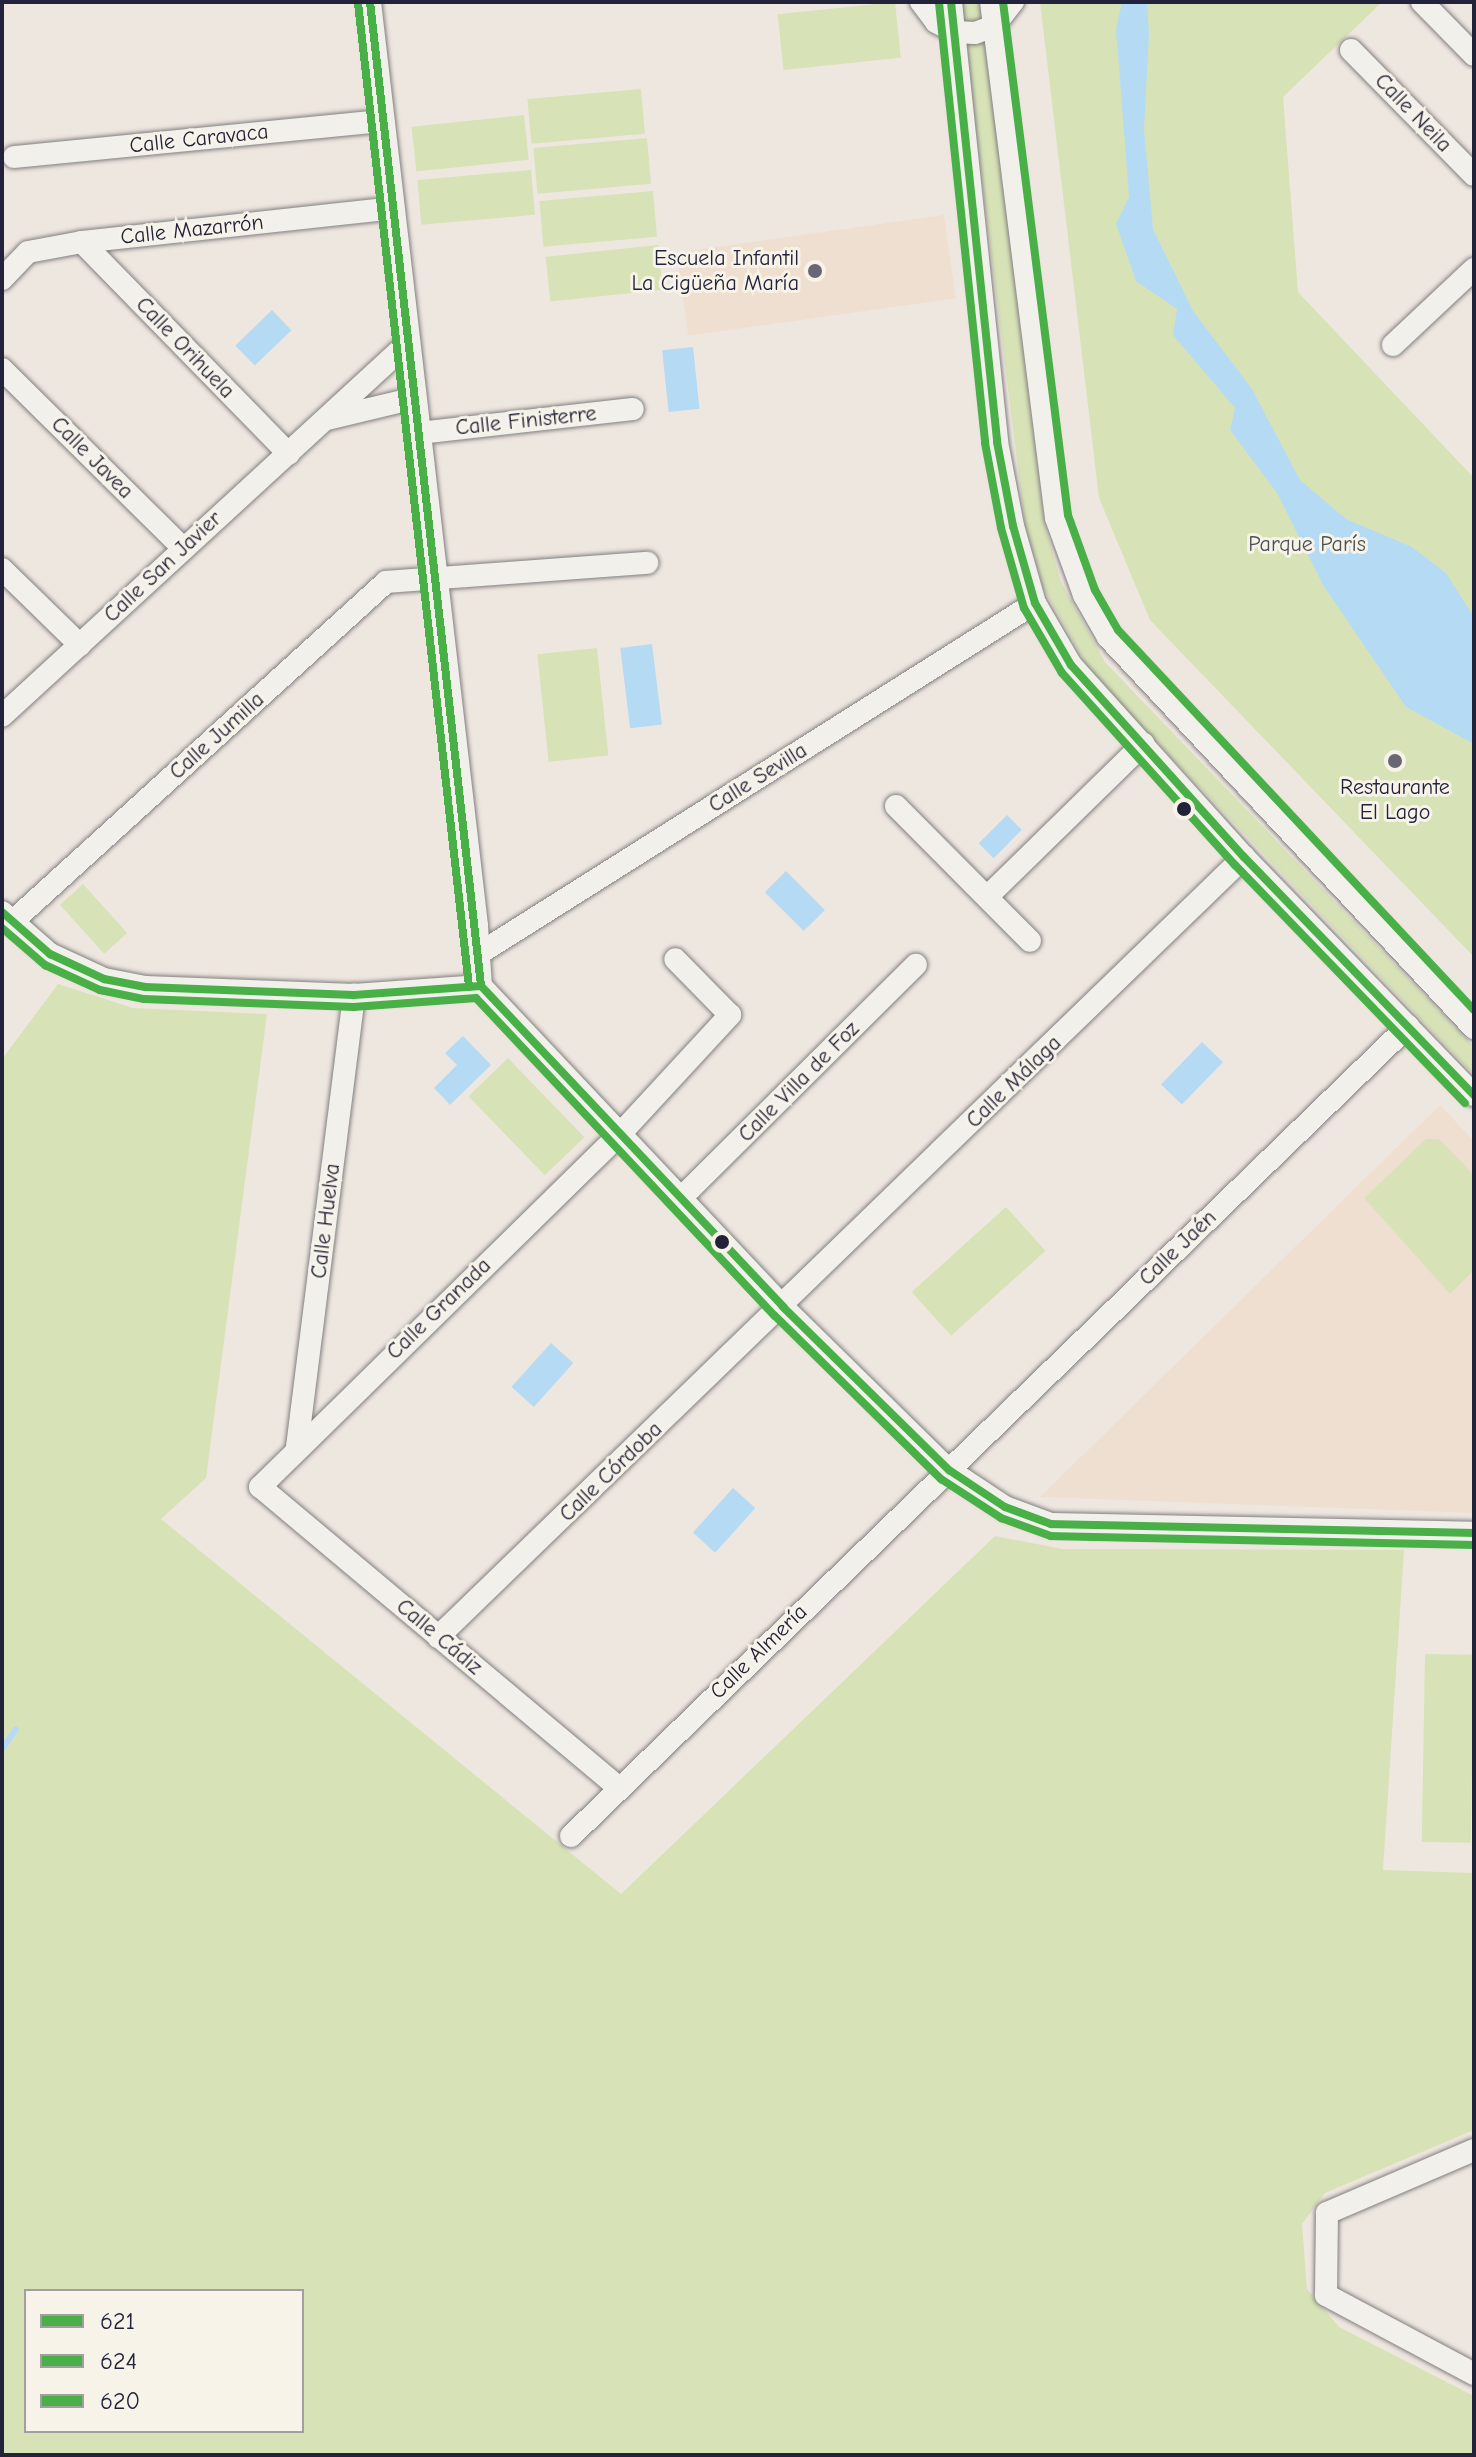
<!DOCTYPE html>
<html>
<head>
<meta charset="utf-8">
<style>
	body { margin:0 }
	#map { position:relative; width:1476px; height:2457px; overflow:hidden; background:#eee7df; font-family:"Comic Neue",sans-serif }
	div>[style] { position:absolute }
	.built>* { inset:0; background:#efdfd1; transform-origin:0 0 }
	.green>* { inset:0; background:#d7e3b7; transform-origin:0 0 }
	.water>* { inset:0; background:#b5daf4; transform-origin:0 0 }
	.stream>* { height:6px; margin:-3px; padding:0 3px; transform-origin:3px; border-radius:3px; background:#b5daf4 }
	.roads { filter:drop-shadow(0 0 2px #827f80) drop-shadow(0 0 2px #827f80) }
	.street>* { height:22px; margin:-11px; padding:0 11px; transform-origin:11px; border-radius:11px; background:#f1f0eb }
	.bus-1>* { height:8px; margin:-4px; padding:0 4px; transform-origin:4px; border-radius:4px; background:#48b046 }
	.bus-2>* { height:8px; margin:-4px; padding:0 4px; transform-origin:4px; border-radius:4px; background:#48b046 }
	.bus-3>* { height:8px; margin:-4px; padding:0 4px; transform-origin:4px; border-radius:4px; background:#48b046 }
	.bus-4>* { height:8px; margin:-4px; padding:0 4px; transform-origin:4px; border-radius:4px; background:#48b046 }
	.bus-5>* { height:8px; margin:-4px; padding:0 4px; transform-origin:4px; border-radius:4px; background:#48b046 }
	.dots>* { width:22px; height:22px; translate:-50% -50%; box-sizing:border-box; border:4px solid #f7f3e8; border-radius:50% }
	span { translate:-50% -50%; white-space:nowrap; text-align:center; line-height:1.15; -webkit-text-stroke:6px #f7f3e8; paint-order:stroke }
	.street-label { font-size:22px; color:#22223b }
	.poi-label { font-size:22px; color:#22223b }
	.right { translate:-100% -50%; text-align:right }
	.park-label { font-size:22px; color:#4a5152 }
	.frame { position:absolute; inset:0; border:4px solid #22223b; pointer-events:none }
	.legend { position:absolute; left:24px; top:2289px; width:280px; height:144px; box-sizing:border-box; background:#f7f3e8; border:2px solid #a29fa3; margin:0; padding:10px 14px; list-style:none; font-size:24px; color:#22223b }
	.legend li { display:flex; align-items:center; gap:16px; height:40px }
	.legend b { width:40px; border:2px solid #a29fa3 }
</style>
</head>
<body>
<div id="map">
	<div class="built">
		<i style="left:944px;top:215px;width:84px;height:270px;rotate:82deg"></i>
		<i style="clip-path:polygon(1440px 1105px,1474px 1141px,1474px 1513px,1040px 1497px)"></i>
	</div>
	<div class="green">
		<i style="left:895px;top:2px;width:56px;height:118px;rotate:84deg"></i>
		<i style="clip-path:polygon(960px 2px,980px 2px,1045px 526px,1061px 582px,1105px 662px,1474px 1047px,1474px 1075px,1091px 673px,1044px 589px,1025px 525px)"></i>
		<i style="clip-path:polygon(1040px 2px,1382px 2px,1283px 97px,1298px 292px,1474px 478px,1474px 957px,1150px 620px,1099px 498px)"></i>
		<i style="left:641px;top:89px;width:45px;height:114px;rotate:85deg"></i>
		<i style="left:524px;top:115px;width:45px;height:113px;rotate:84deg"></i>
		<i style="left:647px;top:138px;width:46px;height:114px;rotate:85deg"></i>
		<i style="left:531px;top:170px;width:45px;height:114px;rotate:85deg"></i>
		<i style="left:653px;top:191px;width:46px;height:114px;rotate:85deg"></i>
		<i style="left:658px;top:245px;width:45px;height:113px;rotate:84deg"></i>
		<i style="left:597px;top:648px;width:108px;height:60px;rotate:84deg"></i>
		<i style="left:83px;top:884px;width:66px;height:31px;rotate:48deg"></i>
		<i style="clip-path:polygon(evenodd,58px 984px,133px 1008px,267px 1014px,206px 1478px,161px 1519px,621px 1894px,995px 1536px,1063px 1549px,1404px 1550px,1383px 1870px,1474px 1873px,1474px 2130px,1325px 2193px,1302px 2224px,1307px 2289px,1339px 2327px,1474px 2396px,1474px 2455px,2px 2455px,2px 1059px,58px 984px,26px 2291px,302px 2291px,302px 2431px,26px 2431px,26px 2291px)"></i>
		<i style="left:508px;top:1058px;width:110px;height:55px;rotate:46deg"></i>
		<i style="clip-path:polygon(1426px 1139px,1439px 1139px,1474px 1175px,1474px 1270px,1450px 1294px,1364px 1198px)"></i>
		<i style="left:1006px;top:1207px;width:59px;height:127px;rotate:48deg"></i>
		<i style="left:1425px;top:1654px;width:49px;height:188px;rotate:1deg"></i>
	</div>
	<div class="water">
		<i style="clip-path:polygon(1122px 2px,1147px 2px,1149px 35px,1144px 129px,1153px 229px,1193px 311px,1252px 389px,1300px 480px,1346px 519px,1412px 547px,1446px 573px,1474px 617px,1474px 744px,1406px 707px,1323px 585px,1277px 493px,1230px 430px,1235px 408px,1173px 335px,1177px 309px,1136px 281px,1116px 224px,1129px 197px,1116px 29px)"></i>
		<i style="left:272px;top:310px;width:28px;height:51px;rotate:46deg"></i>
		<i style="left:693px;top:347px;width:62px;height:31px;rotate:84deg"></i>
		<i style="left:652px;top:644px;width:81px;height:32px;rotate:83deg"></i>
		<i style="left:1007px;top:815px;width:21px;height:40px;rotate:45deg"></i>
		<i style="left:786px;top:871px;width:55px;height:30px;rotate:45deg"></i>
		<i style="clip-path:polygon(463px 1036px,491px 1065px,450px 1105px,434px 1088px,457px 1065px,445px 1053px)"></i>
		<i style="left:1202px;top:1042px;width:29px;height:59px;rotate:44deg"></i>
		<i style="left:551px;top:1343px;width:30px;height:59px;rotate:42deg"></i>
		<i style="left:733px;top:1488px;width:30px;height:60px;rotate:42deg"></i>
	</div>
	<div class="stream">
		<i style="left:2px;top:1749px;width:24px;rotate:-55deg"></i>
	</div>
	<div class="roads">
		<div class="street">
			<i style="left:370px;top:2px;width:930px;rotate:83.39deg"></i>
			<i style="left:477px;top:926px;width:60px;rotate:86.2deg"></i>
			<i style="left:921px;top:2px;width:25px;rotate:53deg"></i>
			<i style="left:936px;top:22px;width:21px;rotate:28deg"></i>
			<i style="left:955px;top:32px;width:20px;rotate:3deg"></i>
			<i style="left:975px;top:33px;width:20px;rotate:-20deg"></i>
			<i style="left:994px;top:26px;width:31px;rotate:-52deg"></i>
			<i style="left:951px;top:2px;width:442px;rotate:84deg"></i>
			<i style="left:997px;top:442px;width:86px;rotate:79.2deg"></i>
			<i style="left:1013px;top:526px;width:80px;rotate:74.1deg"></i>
			<i style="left:1035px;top:603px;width:72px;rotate:59.9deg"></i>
			<i style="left:1071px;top:665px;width:258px;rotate:48deg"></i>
			<i style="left:1244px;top:857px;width:331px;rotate:46deg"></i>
			<i style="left:991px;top:2px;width:520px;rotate:82.82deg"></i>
			<i style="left:1056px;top:518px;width:82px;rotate:70deg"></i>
			<i style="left:1084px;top:595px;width:48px;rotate:60.3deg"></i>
			<i style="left:1108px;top:637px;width:536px;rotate:46.89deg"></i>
			<i style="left:1422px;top:2px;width:74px;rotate:45.5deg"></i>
			<i style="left:1351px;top:50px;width:175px;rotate:45.5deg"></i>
			<i style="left:14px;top:157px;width:371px;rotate:-5.6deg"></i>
			<i style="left:82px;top:242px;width:296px;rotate:45.7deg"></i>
			<i style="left:2px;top:279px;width:37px;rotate:-46deg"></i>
			<i style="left:28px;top:252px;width:55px;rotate:-10.5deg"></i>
			<i style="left:82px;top:242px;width:313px;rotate:-6.2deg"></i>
			<i style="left:1393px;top:345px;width:111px;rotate:-43.2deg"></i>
			<i style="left:2px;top:369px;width:253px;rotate:44.7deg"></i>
			<i style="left:327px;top:419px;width:90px;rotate:-13.4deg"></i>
			<i style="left:419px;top:433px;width:215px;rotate:-6.4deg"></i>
			<i style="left:2px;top:569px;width:109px;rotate:44.3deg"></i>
			<i style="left:2px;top:716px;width:553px;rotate:-42.58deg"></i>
			<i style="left:896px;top:806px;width:190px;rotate:45.2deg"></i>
			<i style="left:987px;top:897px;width:219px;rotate:-44.4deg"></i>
			<i style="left:2px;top:912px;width:64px;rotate:41.2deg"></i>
			<i style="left:50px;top:954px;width:60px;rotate:24.8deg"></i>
			<i style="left:104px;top:979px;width:42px;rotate:11deg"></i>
			<i style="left:145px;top:987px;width:209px;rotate:2.2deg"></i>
			<i style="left:354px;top:995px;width:127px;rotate:-4.1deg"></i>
			<i style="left:481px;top:986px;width:441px;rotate:46.7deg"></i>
			<i style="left:783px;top:1307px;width:233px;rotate:44.5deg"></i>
			<i style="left:949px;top:1470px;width:67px;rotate:33.5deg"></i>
			<i style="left:1005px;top:1507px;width:49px;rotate:20.3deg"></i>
			<i style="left:1051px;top:1524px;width:423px;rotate:1.2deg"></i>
			<i style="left:12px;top:922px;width:505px;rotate:-42.27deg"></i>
			<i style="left:386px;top:582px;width:262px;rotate:-4.2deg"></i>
			<i style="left:480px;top:953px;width:656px;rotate:-32.24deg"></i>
			<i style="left:681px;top:1198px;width:331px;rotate:-44.8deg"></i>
			<i style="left:297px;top:1447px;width:456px;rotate:-82.8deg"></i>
			<i style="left:438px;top:1637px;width:1122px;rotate:-44.06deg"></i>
			<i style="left:618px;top:1787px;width:467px;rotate:-140deg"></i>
			<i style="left:260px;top:1487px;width:506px;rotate:-44.44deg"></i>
			<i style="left:621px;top:1133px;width:161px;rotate:-47.3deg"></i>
			<i style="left:730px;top:1015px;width:78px;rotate:-134.5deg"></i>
			<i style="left:571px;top:1836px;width:1165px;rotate:-44.06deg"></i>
			<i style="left:1474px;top:2150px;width:160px;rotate:156.8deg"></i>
			<i style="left:1327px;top:2213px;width:82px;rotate:90.7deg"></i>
			<i style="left:1326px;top:2295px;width:168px;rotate:28.1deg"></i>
		</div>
	</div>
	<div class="bus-1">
		<i style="left:370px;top:2px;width:990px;rotate:83.56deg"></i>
		<i style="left:2px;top:912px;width:64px;rotate:41.2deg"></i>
		<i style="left:50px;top:954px;width:60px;rotate:24.8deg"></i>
		<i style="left:104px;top:979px;width:42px;rotate:11deg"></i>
		<i style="left:145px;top:987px;width:209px;rotate:2.2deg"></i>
		<i style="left:354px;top:995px;width:127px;rotate:-4.1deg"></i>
		<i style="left:481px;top:986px;width:441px;rotate:46.7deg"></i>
		<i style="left:783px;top:1307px;width:233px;rotate:44.5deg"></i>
		<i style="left:949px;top:1470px;width:67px;rotate:33.5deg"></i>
		<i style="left:1005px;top:1507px;width:49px;rotate:20.3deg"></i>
		<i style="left:1051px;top:1524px;width:423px;rotate:1.2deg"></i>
	</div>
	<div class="bus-2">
		<i style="left:358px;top:3px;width:990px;rotate:83.56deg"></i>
		<i style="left:2px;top:928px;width:57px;rotate:40.7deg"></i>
		<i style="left:45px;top:965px;width:60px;rotate:24.4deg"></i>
		<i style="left:100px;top:990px;width:45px;rotate:11.6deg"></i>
		<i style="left:144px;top:999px;width:210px;rotate:2.2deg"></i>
		<i style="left:354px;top:1007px;width:122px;rotate:-4.2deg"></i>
		<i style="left:476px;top:998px;width:436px;rotate:46.8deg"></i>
		<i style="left:775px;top:1316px;width:233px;rotate:44.5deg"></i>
		<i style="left:941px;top:1479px;width:72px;rotate:33deg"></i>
		<i style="left:1001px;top:1518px;width:53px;rotate:19.8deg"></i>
		<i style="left:1051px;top:1536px;width:423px;rotate:1.2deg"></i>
	</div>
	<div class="bus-3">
		<i style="left:951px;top:2px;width:442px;rotate:84deg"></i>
		<i style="left:997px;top:442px;width:86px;rotate:79.2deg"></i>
		<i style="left:1013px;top:526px;width:80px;rotate:74.1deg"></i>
		<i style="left:1035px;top:603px;width:72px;rotate:59.9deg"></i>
		<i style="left:1071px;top:665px;width:258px;rotate:48deg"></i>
		<i style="left:1244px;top:857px;width:331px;rotate:46deg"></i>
	</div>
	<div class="bus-4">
		<i style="left:939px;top:3px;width:442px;rotate:84deg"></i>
		<i style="left:985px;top:443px;width:86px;rotate:79.3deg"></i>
		<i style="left:1001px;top:528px;width:83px;rotate:74deg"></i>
		<i style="left:1024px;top:608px;width:75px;rotate:59.7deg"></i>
		<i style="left:1062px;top:673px;width:258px;rotate:48deg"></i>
		<i style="left:1235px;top:865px;width:331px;rotate:46deg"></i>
	</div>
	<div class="bus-5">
		<i style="left:1003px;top:2px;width:517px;rotate:82.78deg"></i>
		<i style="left:1068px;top:515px;width:80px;rotate:70.2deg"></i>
		<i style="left:1095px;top:590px;width:46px;rotate:60.1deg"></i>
		<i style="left:1118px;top:630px;width:521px;rotate:46.87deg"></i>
	</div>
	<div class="dots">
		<i style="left:815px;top:271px;background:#696774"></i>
		<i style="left:1395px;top:761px;background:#696774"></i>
		<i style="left:1184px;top:809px;background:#22223b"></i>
		<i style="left:722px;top:1242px;background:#22223b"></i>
	</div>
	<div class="street-label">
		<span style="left:1413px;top:113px;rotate:46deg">Calle Neila</span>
		<span style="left:199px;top:139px;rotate:-6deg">Calle Caravaca</span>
		<span style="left:192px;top:230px;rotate:-6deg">Calle Mazarrón</span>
		<span style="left:185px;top:348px;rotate:46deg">Calle Orihuela</span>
		<span style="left:526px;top:421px;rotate:-6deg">Calle Finisterre</span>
		<span style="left:92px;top:458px;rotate:45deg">Calle Javea</span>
		<span style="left:163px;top:567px;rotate:-43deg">Calle San Javier</span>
		<span style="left:217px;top:736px;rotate:-42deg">Calle Jumilla</span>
		<span style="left:758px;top:778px;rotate:-32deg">Calle Sevilla</span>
		<span style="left:799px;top:1082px;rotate:-45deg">Calle Villa de Foz</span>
		<span style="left:1014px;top:1082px;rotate:-44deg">Calle Málaga</span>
		<span style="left:326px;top:1221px;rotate:-83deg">Calle Huelva</span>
		<span style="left:1178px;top:1248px;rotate:-44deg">Calle Jaén</span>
		<span style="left:439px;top:1309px;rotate:-44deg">Calle Granada</span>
		<span style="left:611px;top:1472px;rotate:-44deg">Calle Córdoba</span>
		<span style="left:439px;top:1637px;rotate:40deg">Calle Cádiz</span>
		<span style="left:759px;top:1652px;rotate:-44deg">Calle Almería</span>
	</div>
	<div class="poi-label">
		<span class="right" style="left:799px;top:271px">Escuela Infantil<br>La Cigüeña María</span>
		<span style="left:1395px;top:800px">Restaurante<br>El Lago</span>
	</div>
	<div class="park-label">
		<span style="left:1307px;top:545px">Parque París</span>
	</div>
	<div class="frame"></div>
	<ul class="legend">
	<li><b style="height:10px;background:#48b046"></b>621</li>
	<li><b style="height:10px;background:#48b046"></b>624</li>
	<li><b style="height:10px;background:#48b046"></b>620</li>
	</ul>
</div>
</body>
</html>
